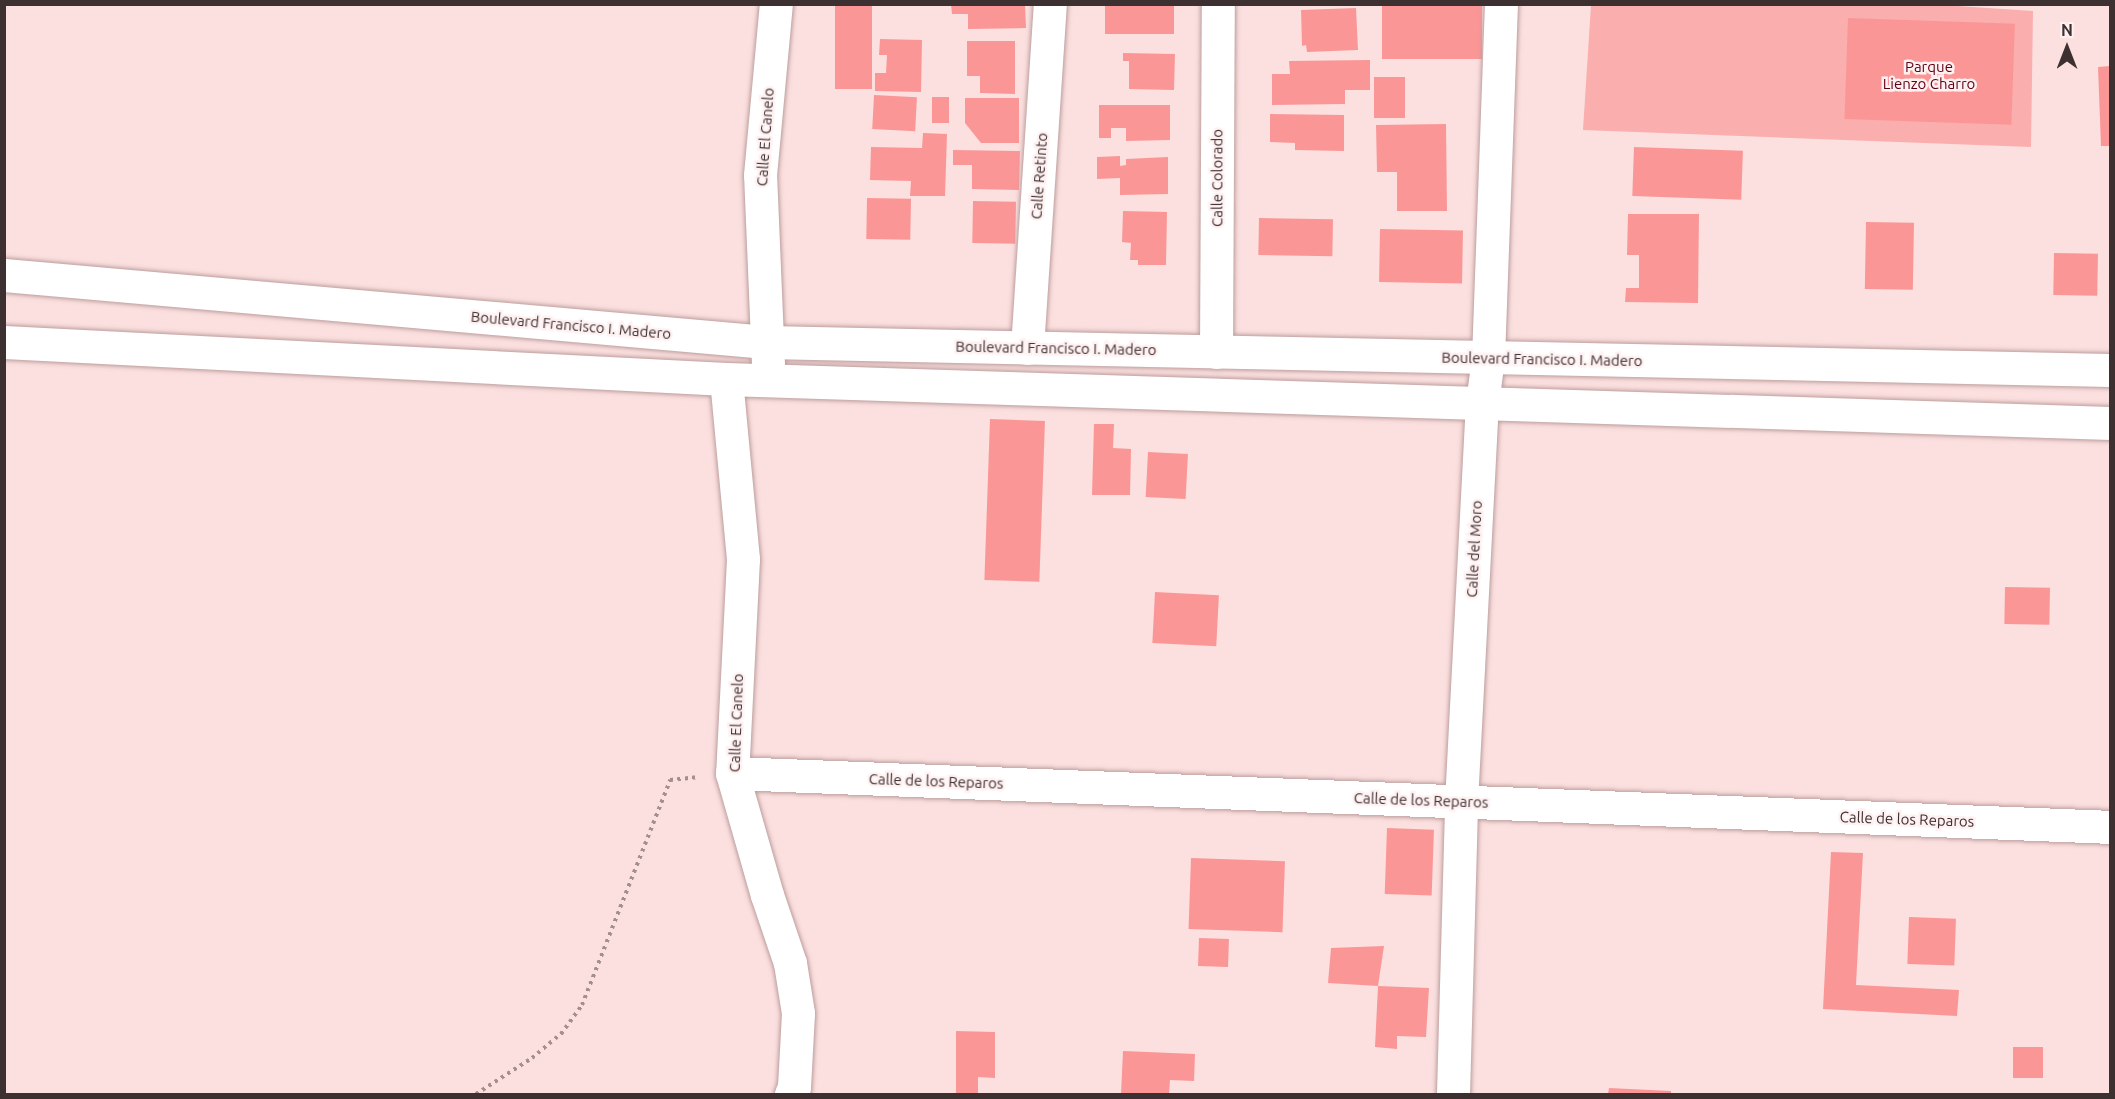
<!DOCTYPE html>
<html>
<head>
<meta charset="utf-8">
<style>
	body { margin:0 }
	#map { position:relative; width:2115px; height:1099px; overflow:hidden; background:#fbe0df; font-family:Ubuntu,sans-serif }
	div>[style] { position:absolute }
	.green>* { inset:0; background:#faaeae }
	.building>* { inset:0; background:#fb9697; transform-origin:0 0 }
	.path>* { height:4px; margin-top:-2px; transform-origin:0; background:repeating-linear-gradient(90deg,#a38f8e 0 3px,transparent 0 7.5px) }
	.roads { filter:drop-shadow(0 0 2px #bd9d9d) drop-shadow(0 0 2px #bd9d9d) }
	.minor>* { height:33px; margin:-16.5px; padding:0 16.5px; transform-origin:16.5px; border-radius:16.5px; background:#fff }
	span { translate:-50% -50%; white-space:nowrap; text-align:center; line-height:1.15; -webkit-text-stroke:5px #fff1f1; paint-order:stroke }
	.park-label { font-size:15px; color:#5f0214 }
	.street-label { font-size:15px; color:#3d3030 }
	.frame { position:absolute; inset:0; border:6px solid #3d3030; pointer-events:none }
	.north { position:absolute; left:2037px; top:18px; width:60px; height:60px; -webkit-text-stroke:4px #fff1f1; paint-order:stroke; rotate:0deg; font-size:16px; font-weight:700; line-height:24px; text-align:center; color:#3d3030 }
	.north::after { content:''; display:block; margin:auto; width:21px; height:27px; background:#3d3030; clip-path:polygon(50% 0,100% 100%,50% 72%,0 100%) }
</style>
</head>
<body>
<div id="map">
	<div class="green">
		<i style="clip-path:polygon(1927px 4px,2033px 11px,2031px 147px,1583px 130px,1591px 5px)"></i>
	</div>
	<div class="building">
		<i style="left:835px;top:4px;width:37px;height:85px"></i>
		<i style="clip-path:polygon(951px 4px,1025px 4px,1026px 28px,968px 29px,968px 14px,952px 14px)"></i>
		<i style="left:1105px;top:4px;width:69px;height:30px"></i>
		<i style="left:1382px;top:4px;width:100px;height:55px"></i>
		<i style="clip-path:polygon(1356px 8px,1358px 50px,1307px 52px,1306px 45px,1302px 46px,1301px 10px)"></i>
		<i style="left:1848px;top:18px;width:167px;height:101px;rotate:2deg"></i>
		<i style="clip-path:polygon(880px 39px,922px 40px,921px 92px,875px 91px,875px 73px,886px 73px,887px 55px,879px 55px)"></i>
		<i style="clip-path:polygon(967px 41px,1015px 41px,1015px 94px,980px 93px,980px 76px,967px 76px)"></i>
		<i style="clip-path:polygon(1123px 53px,1175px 54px,1174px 90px,1129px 89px,1129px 61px,1123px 61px)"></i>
		<i style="clip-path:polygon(1370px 60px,1370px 90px,1345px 90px,1345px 104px,1272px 105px,1272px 74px,1290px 74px,1289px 61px)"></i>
		<i style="clip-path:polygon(2110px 66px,2110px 146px,2101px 146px,2098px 67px)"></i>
		<i style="left:1374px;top:77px;width:31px;height:41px"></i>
		<i style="left:874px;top:95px;width:43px;height:34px;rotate:3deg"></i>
		<i style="left:932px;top:97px;width:17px;height:26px"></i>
		<i style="clip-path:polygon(965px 98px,1019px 98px,1019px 143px,981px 143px,965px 123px)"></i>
		<i style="clip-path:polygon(1099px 105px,1170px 105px,1170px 140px,1126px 141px,1126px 128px,1111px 128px,1111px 138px,1099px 138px)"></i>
		<i style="clip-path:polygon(1270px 114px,1344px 115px,1344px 151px,1295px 150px,1295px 143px,1270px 142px)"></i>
		<i style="clip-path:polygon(1446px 124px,1447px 211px,1397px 211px,1397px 172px,1377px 172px,1376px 125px)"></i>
		<i style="clip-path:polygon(923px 133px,947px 134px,945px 196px,910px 196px,911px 181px,870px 180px,871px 147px,922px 148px)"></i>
		<i style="left:1634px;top:147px;width:109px;height:49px;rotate:2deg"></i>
		<i style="clip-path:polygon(953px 150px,1020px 151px,1019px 190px,972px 189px,972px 165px,953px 165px)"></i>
		<i style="clip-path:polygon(1120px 156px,1120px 166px,1126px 165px,1126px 159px,1168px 157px,1168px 194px,1120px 195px,1120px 178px,1097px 179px,1097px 157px)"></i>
		<i style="left:867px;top:198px;width:44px;height:41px;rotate:1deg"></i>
		<i style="left:973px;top:201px;width:43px;height:42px;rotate:1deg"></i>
		<i style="clip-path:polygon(1123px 211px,1167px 212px,1166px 265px,1138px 265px,1138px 260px,1130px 260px,1131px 243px,1122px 242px)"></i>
		<i style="clip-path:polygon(1628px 214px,1699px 214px,1698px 303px,1625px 302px,1626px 288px,1639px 288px,1639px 255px,1627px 255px)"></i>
		<i style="left:1259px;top:218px;width:74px;height:37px;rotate:1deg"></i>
		<i style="left:1866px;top:222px;width:48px;height:67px;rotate:1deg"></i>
		<i style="left:1380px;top:229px;width:83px;height:53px;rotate:1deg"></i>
		<i style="left:2054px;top:253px;width:44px;height:42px;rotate:1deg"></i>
		<i style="left:990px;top:419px;width:55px;height:161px;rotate:2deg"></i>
		<i style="clip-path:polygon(1094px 424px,1114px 424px,1113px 448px,1131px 449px,1130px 495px,1092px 495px)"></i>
		<i style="left:1148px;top:452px;width:40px;height:45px;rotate:3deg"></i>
		<i style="left:2005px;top:587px;width:45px;height:37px;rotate:1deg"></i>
		<i style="left:1155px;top:592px;width:64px;height:51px;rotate:3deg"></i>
		<i style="left:1387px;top:828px;width:47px;height:66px;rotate:2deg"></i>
		<i style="clip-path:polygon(1831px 852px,1863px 853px,1856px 985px,1959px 990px,1957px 1016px,1823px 1009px)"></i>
		<i style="left:1191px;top:858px;width:94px;height:71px;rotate:2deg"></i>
		<i style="left:1909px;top:917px;width:47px;height:47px;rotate:2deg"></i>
		<i style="left:1199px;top:938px;width:30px;height:28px;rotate:2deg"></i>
		<i style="clip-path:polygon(1384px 946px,1378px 986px,1328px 983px,1331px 948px)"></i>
		<i style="clip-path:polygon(1378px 986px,1429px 988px,1426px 1037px,1397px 1036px,1397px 1049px,1375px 1047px)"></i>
		<i style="clip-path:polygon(956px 1031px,995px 1032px,995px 1078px,978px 1077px,978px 1094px,956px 1094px)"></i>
		<i style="left:2013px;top:1047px;width:30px;height:31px"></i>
		<i style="clip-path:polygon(1123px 1051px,1195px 1054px,1194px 1081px,1170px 1080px,1169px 1094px,1121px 1094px)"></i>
		<i style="clip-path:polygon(1609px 1088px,1671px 1091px,1671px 1094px,1608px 1094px)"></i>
	</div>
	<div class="path">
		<i style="left:476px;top:1094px;width:67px;rotate:-32.7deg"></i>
		<i style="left:532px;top:1058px;width:38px;rotate:-40deg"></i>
		<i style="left:561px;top:1034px;width:36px;rotate:-54deg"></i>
		<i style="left:582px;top:1005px;width:242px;rotate:-68.6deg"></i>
		<i style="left:670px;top:780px;width:29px;rotate:-6deg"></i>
	</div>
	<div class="roads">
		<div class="minor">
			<i style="left:4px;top:275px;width:765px;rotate:5.02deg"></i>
			<i style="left:766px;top:342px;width:1344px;rotate:1.19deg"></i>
			<i style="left:4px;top:342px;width:723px;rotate:2.93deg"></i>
			<i style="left:726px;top:379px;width:1385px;rotate:1.82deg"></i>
			<i style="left:1027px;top:348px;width:345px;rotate:-86.2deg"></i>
			<i style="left:1216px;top:352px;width:348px;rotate:-89.7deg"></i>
			<i style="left:768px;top:364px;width:189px;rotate:-92.4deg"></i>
			<i style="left:760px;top:175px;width:172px;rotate:-84.7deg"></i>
			<i style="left:726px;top:379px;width:181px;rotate:84.6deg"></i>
			<i style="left:743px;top:559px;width:214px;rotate:92.9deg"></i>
			<i style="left:732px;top:773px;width:127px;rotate:74deg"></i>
			<i style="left:767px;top:895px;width:72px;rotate:71.3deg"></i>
			<i style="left:790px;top:963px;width:51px;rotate:80.9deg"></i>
			<i style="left:798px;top:1013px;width:74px;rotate:93.1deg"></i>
			<i style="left:794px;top:1087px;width:8px;rotate:113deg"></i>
			<i style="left:732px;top:773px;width:1379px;rotate:2.24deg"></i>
			<i style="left:1453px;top:1094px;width:292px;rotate:-88.4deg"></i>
			<i style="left:1461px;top:802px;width:400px;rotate:-87deg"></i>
			<i style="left:1482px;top:403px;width:45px;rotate:-82.4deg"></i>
			<i style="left:1488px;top:358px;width:354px;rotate:-87.9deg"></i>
		</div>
	</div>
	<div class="park-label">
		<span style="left:1929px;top:75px">Parque<br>Lienzo Charro</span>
	</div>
	<div class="street-label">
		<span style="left:765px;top:137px;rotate:-86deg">Calle El Canelo</span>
		<span style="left:1039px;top:176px;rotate:-86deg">Calle Retinto</span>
		<span style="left:1217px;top:178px;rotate:-90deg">Calle Colorado</span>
		<span style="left:571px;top:325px;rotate:5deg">Boulevard Francisco I. Madero</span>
		<span style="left:1056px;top:348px;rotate:1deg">Boulevard Francisco I. Madero</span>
		<span style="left:1542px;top:359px;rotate:1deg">Boulevard Francisco I. Madero</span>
		<span style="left:1474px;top:549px;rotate:-87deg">Calle del Moro</span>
		<span style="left:736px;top:723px;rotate:-88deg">Calle El Canelo</span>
		<span style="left:936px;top:781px;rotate:2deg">Calle de los Reparos</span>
		<span style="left:1421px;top:800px;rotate:2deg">Calle de los Reparos</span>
		<span style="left:1907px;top:819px;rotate:2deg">Calle de los Reparos</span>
	</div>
	<div class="frame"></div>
	<div class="north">N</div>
</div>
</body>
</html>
